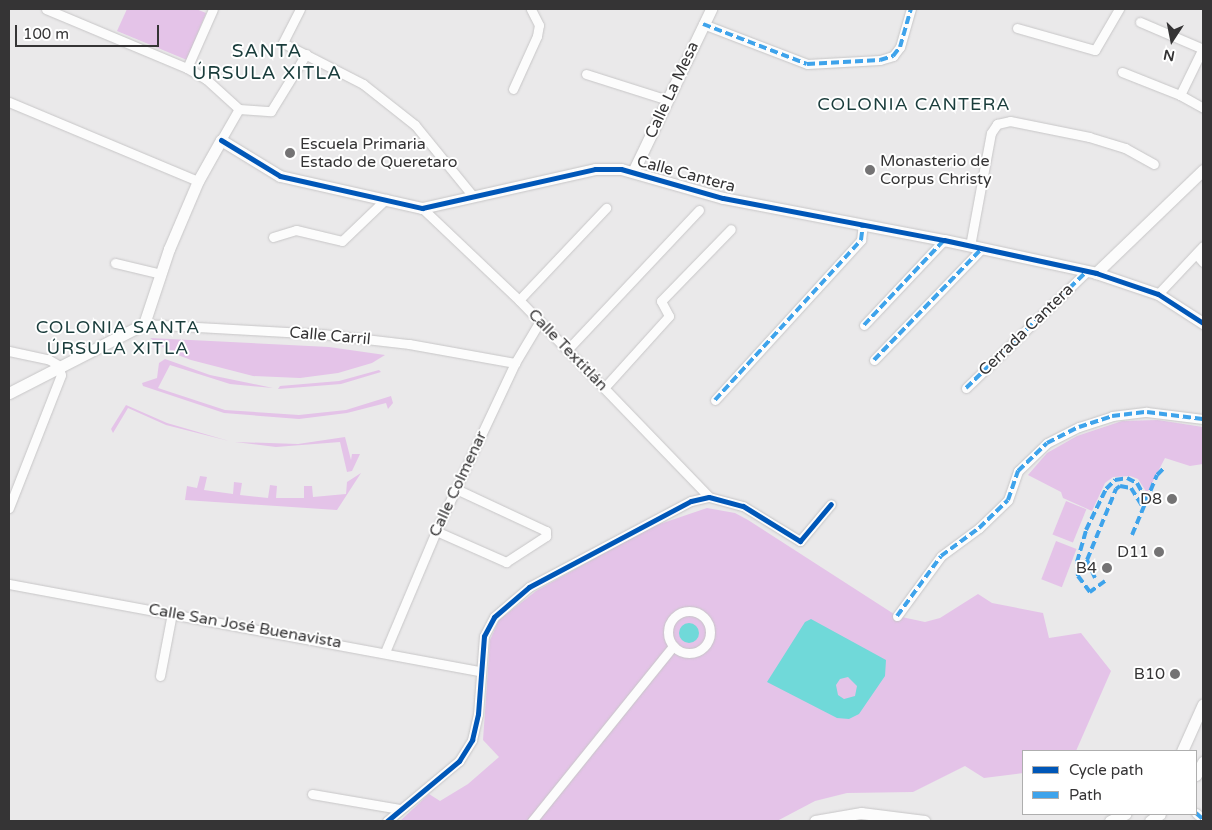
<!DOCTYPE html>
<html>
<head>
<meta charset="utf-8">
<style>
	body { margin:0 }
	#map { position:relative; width:1212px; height:830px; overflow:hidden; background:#eae9ea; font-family:"Varela Round",sans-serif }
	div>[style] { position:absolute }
	.green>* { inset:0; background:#e4c3e8; transform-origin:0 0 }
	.water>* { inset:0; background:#70d9d9 }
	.round { border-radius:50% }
	.roads { filter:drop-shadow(0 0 1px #c7c6c7) drop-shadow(0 0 1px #c7c6c7) }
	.minor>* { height:9px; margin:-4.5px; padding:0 4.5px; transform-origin:4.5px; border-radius:4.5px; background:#fcfcfc }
	.minor>.ring { margin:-4.5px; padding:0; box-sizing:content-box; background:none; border:9px solid #fcfcfc; border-radius:50% }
	.tertiary>* { height:11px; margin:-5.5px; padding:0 5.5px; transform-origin:5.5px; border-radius:5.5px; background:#fcfcfc }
	.quiet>* { height:4px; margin-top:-2px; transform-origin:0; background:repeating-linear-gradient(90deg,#3ea3eb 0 8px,transparent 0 12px) }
	.cycleway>* { height:5px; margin:-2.5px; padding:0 2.5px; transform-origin:2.5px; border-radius:2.5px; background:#0057b8 }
	.dots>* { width:14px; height:14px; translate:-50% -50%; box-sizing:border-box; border:2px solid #fff; border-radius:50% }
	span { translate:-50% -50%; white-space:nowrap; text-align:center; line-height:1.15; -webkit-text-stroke:4px #fff; paint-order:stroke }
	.street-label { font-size:16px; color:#353435 }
	.poi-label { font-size:16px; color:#353435 }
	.left { translate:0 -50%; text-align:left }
	.right { translate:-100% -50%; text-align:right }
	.neighbourhood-label { font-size:18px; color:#193c3b; letter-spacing:1px }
	.quarter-label { font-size:19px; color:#193c3b; letter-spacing:1px }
	.frame { position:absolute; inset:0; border:10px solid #353435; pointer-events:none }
	.legend { position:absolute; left:1022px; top:750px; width:175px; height:65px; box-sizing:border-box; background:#fff; border:1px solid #aeaeae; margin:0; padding:6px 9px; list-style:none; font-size:15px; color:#353435 }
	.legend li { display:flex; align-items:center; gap:10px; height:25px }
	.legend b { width:25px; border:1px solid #aeaeae }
	.north { position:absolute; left:1147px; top:15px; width:50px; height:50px; -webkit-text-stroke:4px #fff; paint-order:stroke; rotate:191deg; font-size:14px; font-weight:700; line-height:20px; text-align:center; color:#353435 }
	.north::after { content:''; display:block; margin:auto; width:18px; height:22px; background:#353435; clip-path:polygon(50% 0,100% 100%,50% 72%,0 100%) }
	.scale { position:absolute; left:15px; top:25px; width:144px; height:22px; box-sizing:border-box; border:2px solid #353435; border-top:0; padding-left:6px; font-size:15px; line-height:18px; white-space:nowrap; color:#353435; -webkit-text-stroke:4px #fff; paint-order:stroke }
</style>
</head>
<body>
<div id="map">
	<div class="green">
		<i style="clip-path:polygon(127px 9px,196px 9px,206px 13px,187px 60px,117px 31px)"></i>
		<i style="clip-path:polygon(150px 338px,329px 347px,385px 355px,372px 363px,338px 373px,300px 378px,253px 376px,191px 360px,170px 352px)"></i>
		<i style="clip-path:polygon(165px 359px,210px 375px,273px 388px,230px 384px,170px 365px,158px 388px,225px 410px,299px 415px,346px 410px,391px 396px,393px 403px,388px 409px,386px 403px,347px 413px,299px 419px,224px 413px,143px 386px,142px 383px,157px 378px,159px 363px)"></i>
		<i style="clip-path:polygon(379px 370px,381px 372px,341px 384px,278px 389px,280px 386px,339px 381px)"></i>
		<i style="clip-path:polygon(126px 405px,167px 423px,229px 441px,166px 425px,128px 408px,113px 433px,111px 429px)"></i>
		<i style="clip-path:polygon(1158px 420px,1203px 427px,1203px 464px,1190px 466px,1165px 458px,1147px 493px,1138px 479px,1130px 476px,1113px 477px,1105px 483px,1092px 511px,1063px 498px,1061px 492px,1028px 475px,1047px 453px,1077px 436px,1122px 421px)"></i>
		<i style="clip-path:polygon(345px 437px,351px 460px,352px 454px,360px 454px,352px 471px,347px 472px,340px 442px,276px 447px,235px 442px,298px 444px)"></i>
		<i style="clip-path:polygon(361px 473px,337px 510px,185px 500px,187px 486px,197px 488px,200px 476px,207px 477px,204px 490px,233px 494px,234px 482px,242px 483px,240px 495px,268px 498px,270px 485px,277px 486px,276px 498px,304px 498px,304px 486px,312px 486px,313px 497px,346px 494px,347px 482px)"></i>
		<i style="left:1066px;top:501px;width:22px;height:36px;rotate:22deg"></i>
		<i style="clip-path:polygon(707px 508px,735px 513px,748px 520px,897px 616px,925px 622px,940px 618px,978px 594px,992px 603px,1043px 613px,1049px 638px,1081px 633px,1111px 671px,1076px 751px,1023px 751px,1023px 773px,984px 778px,965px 766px,913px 792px,847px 793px,815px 801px,777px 821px,400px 821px,429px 794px,440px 801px,468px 784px,499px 757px,483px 740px,490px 640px,499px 620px,536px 591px,651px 527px)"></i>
		<i style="left:1056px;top:541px;width:22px;height:41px;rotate:21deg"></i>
	</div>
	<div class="water">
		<i style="clip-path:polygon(evenodd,811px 619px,886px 660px,885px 676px,859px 714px,849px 719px,837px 718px,767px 682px,805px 622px,811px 619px,848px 677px,857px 686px,855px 696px,844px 699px,838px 695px,836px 685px,840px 679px,848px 677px)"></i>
		<i class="round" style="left:679px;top:623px;width:20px;height:20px"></i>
	</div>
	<div class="roads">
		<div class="minor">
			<i style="left:46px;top:9px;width:153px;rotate:22.7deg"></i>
			<i style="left:187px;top:68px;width:22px;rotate:30deg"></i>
			<i style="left:206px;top:79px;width:45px;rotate:42.3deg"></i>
			<i style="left:300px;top:9px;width:38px;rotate:117deg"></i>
			<i style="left:283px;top:43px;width:90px;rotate:27.1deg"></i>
			<i style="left:363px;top:84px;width:66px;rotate:38.3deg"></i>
			<i style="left:415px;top:125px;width:90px;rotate:50.8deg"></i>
			<i style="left:1140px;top:22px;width:69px;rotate:23.2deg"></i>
			<i style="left:703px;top:24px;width:111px;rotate:21deg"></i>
			<i style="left:807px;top:64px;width:73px;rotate:-3.1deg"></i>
			<i style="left:880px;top:60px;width:14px;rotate:-17deg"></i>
			<i style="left:893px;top:56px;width:11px;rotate:-52deg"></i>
			<i style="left:900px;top:47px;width:40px;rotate:-74deg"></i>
			<i style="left:1017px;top:28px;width:81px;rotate:15.8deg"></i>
			<i style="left:1095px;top:50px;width:48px;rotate:-59.7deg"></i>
			<i style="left:187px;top:68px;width:64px;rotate:-66.2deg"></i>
			<i style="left:1122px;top:72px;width:62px;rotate:21.6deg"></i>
			<i style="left:1180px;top:95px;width:26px;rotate:29deg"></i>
			<i style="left:586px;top:74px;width:86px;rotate:17.6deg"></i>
			<i style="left:513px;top:89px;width:58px;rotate:-65.6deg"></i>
			<i style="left:537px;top:36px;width:11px;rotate:-80deg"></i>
			<i style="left:539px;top:25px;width:18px;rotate:-117deg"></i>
			<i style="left:1180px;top:95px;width:52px;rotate:-63.9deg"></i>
			<i style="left:9px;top:102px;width:205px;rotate:22.7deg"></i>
			<i style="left:239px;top:109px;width:32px;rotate:4deg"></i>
			<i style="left:271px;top:111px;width:67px;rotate:-58.4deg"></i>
			<i style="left:221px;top:140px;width:36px;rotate:-60deg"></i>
			<i style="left:422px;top:208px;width:134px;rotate:43.5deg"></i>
			<i style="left:519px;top:300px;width:274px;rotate:46deg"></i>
			<i style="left:273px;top:237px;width:24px;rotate:-17deg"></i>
			<i style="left:296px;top:230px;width:47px;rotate:13.4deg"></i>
			<i style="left:342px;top:241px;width:61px;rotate:-43.7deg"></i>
			<i style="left:970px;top:246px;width:115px;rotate:-79.5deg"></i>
			<i style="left:991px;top:133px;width:11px;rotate:-56deg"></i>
			<i style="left:997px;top:124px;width:13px;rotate:-13deg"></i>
			<i style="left:1010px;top:121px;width:81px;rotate:11.4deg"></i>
			<i style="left:1089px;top:137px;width:38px;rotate:17deg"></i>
			<i style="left:1125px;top:148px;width:33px;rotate:29deg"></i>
			<i style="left:1196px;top:254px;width:11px;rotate:49deg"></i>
			<i style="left:115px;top:263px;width:47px;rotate:13.4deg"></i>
			<i style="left:1158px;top:294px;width:66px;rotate:-46.8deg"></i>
			<i style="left:519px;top:300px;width:127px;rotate:-46.6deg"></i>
			<i style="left:144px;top:324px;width:178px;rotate:3.2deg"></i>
			<i style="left:322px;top:334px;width:88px;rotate:6.6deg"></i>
			<i style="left:409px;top:344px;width:108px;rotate:10.2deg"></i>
			<i style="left:864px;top:325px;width:117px;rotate:-46.7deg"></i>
			<i style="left:568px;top:349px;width:191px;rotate:-46.7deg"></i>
			<i style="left:9px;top:351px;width:40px;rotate:12deg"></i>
			<i style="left:48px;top:359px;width:12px;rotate:31deg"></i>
			<i style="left:58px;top:365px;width:10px;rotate:73deg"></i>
			<i style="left:61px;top:375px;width:143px;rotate:111.4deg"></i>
			<i style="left:874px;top:360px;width:156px;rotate:-46deg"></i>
			<i style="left:604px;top:388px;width:97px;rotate:-47.9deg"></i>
			<i style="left:669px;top:316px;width:17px;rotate:-118deg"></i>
			<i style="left:661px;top:301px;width:100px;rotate:-45.8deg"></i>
			<i style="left:966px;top:388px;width:168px;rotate:-44deg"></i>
			<i style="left:715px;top:400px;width:217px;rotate:-47.6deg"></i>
			<i style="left:861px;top:240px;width:16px;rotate:-83deg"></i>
			<i style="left:436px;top:531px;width:77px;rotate:23.9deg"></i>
			<i style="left:506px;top:562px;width:48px;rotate:-33deg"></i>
			<i style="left:546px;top:536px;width:5px;rotate:-90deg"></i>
			<i style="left:546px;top:531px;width:99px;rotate:-155deg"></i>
			<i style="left:9px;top:584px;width:479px;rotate:10.5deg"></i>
			<i class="ring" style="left:668px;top:611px;width:33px;height:33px"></i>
			<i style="left:897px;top:616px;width:74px;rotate:-53.7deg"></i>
			<i style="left:941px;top:556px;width:47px;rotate:-36.4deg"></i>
			<i style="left:979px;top:528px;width:40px;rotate:-44deg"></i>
			<i style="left:1008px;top:500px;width:31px;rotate:-71deg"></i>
			<i style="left:1018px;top:471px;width:40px;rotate:-44deg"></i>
			<i style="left:1047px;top:443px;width:36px;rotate:-27deg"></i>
			<i style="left:1079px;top:427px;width:35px;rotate:-18deg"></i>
			<i style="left:1112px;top:416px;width:35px;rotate:-7deg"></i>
			<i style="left:1147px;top:412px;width:56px;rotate:7.1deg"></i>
			<i style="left:385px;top:652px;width:131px;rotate:-67.1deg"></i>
			<i style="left:436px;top:531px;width:186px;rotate:-64.8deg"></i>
			<i style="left:515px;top:363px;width:49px;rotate:-59.2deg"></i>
			<i style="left:160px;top:676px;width:64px;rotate:-79.2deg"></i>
			<i style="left:312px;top:794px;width:89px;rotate:9.7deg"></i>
			<i style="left:1196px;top:813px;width:9px;rotate:41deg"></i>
			<i style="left:387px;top:821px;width:94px;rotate:-39.8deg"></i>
			<i style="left:459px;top:761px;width:25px;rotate:-58deg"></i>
			<i style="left:472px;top:740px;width:27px;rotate:-77deg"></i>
			<i style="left:478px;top:714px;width:78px;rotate:-85.6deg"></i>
			<i style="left:484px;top:636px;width:21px;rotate:-62deg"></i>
			<i style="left:494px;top:617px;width:46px;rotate:-40.6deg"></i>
			<i style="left:529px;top:587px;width:183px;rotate:-28deg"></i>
			<i style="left:691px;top:501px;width:18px;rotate:-13deg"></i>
			<i style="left:709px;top:497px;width:35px;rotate:15deg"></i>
			<i style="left:743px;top:506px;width:67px;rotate:31.6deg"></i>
			<i style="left:800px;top:541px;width:48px;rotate:-50deg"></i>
			<i style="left:532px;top:821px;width:225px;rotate:-51.1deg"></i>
		</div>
		<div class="tertiary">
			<i style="left:633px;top:172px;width:181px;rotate:-64.4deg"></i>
			<i style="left:1096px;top:273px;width:149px;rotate:-43.9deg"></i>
			<i style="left:9px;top:393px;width:152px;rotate:-27.1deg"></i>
			<i style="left:144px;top:324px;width:79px;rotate:-71.6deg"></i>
			<i style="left:169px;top:249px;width:74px;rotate:-66.9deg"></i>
			<i style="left:198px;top:181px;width:47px;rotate:-60.7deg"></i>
			<i style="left:221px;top:140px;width:69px;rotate:31.4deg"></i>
			<i style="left:280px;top:176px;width:146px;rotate:12.7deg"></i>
			<i style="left:422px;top:208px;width:177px;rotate:-12.7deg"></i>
			<i style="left:595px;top:169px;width:26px"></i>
			<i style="left:621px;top:169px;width:106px;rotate:15.9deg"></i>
			<i style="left:723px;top:198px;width:225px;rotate:10.8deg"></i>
			<i style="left:944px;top:240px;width:156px;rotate:12.2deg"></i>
			<i style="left:1096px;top:273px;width:65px;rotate:18.7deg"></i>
			<i style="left:1158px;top:294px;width:54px;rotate:32.8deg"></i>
			<i style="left:1182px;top:751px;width:51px;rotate:-65.9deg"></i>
			<i style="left:1196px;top:775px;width:15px;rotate:-62deg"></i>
			<i style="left:815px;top:821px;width:47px;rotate:-9.9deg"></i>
			<i style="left:861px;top:813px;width:64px;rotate:7.2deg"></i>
			<i style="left:1110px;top:821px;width:17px;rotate:-25deg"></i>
			<i style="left:1150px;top:821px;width:12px;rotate:-35deg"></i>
		</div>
	</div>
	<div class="quiet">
		<i style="left:703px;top:24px;width:111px;rotate:21deg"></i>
		<i style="left:807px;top:64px;width:73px;rotate:-3.1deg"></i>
		<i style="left:880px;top:60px;width:14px;rotate:-17deg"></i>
		<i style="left:893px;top:56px;width:11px;rotate:-52deg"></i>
		<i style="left:900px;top:47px;width:40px;rotate:-74deg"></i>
		<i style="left:864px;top:325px;width:117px;rotate:-46.7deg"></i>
		<i style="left:874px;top:360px;width:156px;rotate:-46deg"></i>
		<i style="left:966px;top:388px;width:168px;rotate:-44deg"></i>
		<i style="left:715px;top:400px;width:217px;rotate:-47.6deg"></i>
		<i style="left:861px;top:240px;width:16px;rotate:-83deg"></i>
		<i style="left:1132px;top:535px;width:65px;rotate:-67.4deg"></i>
		<i style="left:1157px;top:475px;width:10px;rotate:-45deg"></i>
		<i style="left:1095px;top:578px;width:20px;rotate:-114deg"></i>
		<i style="left:1087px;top:560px;width:77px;rotate:-67.8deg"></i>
		<i style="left:1116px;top:489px;width:5px;rotate:-37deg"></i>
		<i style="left:1120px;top:486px;width:11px;rotate:10deg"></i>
		<i style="left:1131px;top:488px;width:22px;rotate:58deg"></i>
		<i style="left:1105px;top:581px;width:19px;rotate:144deg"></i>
		<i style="left:1090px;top:592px;width:20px;rotate:-127deg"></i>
		<i style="left:1078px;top:576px;width:14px;rotate:-94deg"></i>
		<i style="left:1077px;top:562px;width:33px;rotate:-74deg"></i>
		<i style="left:1086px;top:530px;width:46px;rotate:-64deg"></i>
		<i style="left:1106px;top:489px;width:13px;rotate:-45deg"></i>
		<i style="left:1115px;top:480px;width:12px;rotate:-9deg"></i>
		<i style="left:1127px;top:478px;width:11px;rotate:27deg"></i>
		<i style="left:1137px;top:483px;width:18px;rotate:61deg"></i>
		<i style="left:897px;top:616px;width:74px;rotate:-53.7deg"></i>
		<i style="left:941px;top:556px;width:47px;rotate:-36.4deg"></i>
		<i style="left:979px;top:528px;width:40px;rotate:-44deg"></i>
		<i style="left:1008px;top:500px;width:31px;rotate:-71deg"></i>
		<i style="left:1018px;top:471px;width:40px;rotate:-44deg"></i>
		<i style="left:1047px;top:443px;width:36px;rotate:-27deg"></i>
		<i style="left:1079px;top:427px;width:35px;rotate:-18deg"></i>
		<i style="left:1112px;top:416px;width:35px;rotate:-7deg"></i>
		<i style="left:1147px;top:412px;width:56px;rotate:7.1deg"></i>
		<i style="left:1196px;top:813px;width:9px;rotate:41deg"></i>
	</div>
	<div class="cycleway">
		<i style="left:221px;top:140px;width:69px;rotate:31.4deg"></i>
		<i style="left:280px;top:176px;width:146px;rotate:12.7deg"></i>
		<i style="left:422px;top:208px;width:177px;rotate:-12.7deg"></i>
		<i style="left:595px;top:169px;width:26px"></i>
		<i style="left:621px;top:169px;width:106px;rotate:15.9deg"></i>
		<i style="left:723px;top:198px;width:225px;rotate:10.8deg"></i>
		<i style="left:944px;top:240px;width:156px;rotate:12.2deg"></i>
		<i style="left:1096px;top:273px;width:65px;rotate:18.7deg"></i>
		<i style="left:1158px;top:294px;width:54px;rotate:32.8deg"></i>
		<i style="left:387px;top:821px;width:94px;rotate:-39.8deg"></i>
		<i style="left:459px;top:761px;width:25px;rotate:-58deg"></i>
		<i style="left:472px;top:740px;width:27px;rotate:-77deg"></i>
		<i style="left:478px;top:714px;width:78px;rotate:-85.6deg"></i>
		<i style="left:484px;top:636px;width:21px;rotate:-62deg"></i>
		<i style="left:494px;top:617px;width:46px;rotate:-40.6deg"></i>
		<i style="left:529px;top:587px;width:183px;rotate:-28deg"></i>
		<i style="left:691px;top:501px;width:18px;rotate:-13deg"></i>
		<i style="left:709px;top:497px;width:35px;rotate:15deg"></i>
		<i style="left:743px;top:506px;width:67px;rotate:31.6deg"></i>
		<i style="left:800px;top:541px;width:48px;rotate:-50deg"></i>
	</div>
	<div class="dots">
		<i style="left:290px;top:153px;background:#747374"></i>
		<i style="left:870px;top:170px;background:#747374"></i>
		<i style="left:1172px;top:499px;background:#747374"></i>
		<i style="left:1159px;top:552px;background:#747374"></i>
		<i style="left:1107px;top:568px;background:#747374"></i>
		<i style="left:1175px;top:674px;background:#747374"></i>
	</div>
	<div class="street-label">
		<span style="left:672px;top:90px;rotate:-65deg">Calle La Mesa</span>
		<span style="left:686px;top:174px;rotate:15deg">Calle Cantera</span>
		<span style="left:1026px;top:330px;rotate:-44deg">Cerrada Cantera</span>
		<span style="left:330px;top:336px;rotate:5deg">Calle Carril</span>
		<span style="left:568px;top:350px;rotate:46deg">Calle Textitlán</span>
		<span style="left:458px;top:484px;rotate:-65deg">Calle Colmenar</span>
		<span style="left:245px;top:626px;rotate:10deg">Calle San José Buenavista</span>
	</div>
	<div class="poi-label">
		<span class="left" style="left:300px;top:153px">Escuela Primaria<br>Estado de Queretaro</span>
		<span class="left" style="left:880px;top:170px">Monasterio de<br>Corpus Christy</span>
		<span class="right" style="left:1162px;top:499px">D8</span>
		<span class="right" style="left:1149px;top:552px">D11</span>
		<span class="right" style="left:1097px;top:568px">B4</span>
		<span class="right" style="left:1165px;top:674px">B10</span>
	</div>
	<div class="neighbourhood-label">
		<span style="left:914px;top:104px">COLONIA CANTERA</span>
		<span style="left:118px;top:338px">COLONIA SANTA<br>ÚRSULA XITLA</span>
	</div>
	<div class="quarter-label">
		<span style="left:267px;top:63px">SANTA<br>ÚRSULA XITLA</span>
	</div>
	<div class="frame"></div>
	<ul class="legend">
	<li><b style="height:6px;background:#0057b8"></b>Cycle path</li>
	<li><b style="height:6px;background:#3ea3eb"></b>Path</li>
	</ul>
	<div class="north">N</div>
	<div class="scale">100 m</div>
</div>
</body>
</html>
